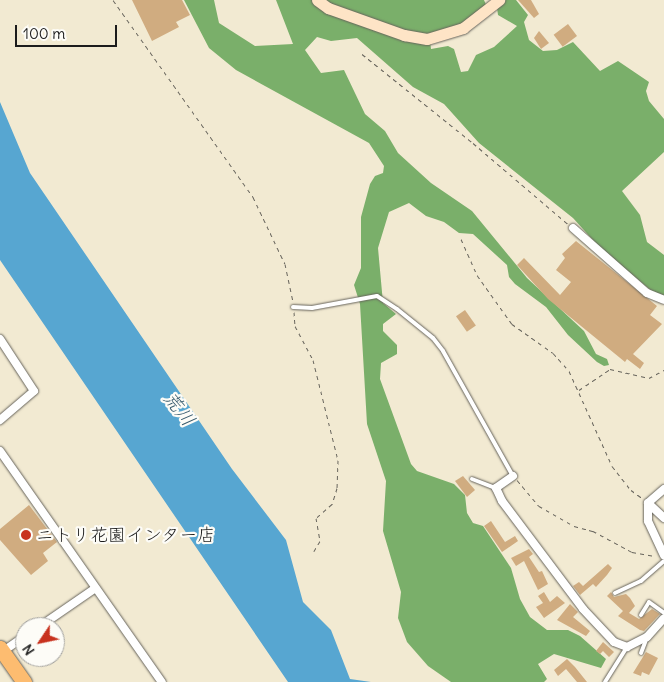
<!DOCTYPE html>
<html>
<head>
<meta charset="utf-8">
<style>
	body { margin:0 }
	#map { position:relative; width:664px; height:682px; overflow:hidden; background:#f2ead2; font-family:Delius,"Klee One",sans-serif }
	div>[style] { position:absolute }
	.forest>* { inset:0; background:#7aaf6a }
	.water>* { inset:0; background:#57a6d1 }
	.building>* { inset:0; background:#d0ac80; transform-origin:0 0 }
	.path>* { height:1px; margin-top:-0.5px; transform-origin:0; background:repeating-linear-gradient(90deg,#67645c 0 4px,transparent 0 8px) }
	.roads { filter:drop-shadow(0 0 1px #67645c) drop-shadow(0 0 1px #67645c) }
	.lane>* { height:4px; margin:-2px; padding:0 2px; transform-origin:2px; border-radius:2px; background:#fff }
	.street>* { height:8px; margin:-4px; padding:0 4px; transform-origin:4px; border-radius:4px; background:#fff }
	.secondary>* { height:11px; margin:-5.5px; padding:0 5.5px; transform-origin:5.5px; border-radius:5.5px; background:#fee4c6 }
	.highway>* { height:15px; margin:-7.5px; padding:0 7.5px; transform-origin:7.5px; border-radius:7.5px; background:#fdbc70 }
	.dots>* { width:14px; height:14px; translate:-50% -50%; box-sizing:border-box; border:2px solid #fdfcf7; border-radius:50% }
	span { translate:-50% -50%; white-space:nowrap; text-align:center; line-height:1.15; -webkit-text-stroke:4.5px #fdfcf7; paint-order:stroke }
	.poi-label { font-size:18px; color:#1c1c1c }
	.left { translate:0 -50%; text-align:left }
	.water-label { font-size:19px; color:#375a6d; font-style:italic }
	.north { position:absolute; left:15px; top:617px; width:50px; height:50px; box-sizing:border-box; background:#fdfcf7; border:1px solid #a3a29f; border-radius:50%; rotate:236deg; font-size:14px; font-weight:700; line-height:20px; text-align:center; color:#1c1c1c }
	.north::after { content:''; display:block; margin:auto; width:18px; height:22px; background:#c8321e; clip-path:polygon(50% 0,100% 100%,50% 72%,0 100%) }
	.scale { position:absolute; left:15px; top:25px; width:102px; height:22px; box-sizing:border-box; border:2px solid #1c1c1c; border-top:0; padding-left:6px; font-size:15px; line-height:18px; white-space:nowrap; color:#1c1c1c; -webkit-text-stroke:4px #fdfcf7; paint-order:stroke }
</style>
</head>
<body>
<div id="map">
	<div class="forest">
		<i style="clip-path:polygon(184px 0,214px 0,219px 23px,255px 46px,293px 44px,276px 0,484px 0,487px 7px,483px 13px,430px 41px,431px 49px,448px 46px,454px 49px,461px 72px,468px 71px,476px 55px,494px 47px,517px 26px,498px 15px,497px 8px,505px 0,516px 0,528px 15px,524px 22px,529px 40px,543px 51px,557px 50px,573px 42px,600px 71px,618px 61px,649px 82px,646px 91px,649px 101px,664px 119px,664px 152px,622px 191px,640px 215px,647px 242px,664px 255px,664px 296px,653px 292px,602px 250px,573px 218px,479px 143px,444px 104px,413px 87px,357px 38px,331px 41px,317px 37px,305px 50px,321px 73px,344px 70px,365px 114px,385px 131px,398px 153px,431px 183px,472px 211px,527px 278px,584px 331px,596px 354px,607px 359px,609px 365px,604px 366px,597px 362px,568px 335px,546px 307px,515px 284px,509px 277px,507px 265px,473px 234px,459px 233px,444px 222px,426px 216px,409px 203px,389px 212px,378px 248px,383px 303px,396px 314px,383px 324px,383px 331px,397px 345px,397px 354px,381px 363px,380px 379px,411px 464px,417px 471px,454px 484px,465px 495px,467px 513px,473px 523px,483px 526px,511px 568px,520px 599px,530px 617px,547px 630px,568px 630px,580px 636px,606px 659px,601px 668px,554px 654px,538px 664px,547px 679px,544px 682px,451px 682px,428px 666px,407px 642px,398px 618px,401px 592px,383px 531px,386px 481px,367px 424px,360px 304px,354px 285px,361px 268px,361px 217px,370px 184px,375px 176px,383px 173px,384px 166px,369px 143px,236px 70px,209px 48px)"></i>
	</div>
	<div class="water">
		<i style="clip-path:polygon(0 102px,30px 173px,232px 469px,286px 540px,303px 602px,331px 630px,350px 679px,371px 682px,288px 682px,0 260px)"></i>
	</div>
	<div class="building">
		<i style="clip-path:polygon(132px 0,182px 0,190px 15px,176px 22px,179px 27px,152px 41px)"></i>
		<i style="clip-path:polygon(518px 0,531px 0,539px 14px,534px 18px)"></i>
		<i style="left:568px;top:24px;width:15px;height:18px;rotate:53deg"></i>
		<i style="clip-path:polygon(539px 31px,549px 43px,541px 49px,534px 38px)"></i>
		<i style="clip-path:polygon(576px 241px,657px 306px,650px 315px,662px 324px,633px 354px,644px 363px,640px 369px,627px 359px,625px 362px,548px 299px,517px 265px,524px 258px,560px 295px,571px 282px,556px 270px,565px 258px,562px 254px)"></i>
		<i style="left:465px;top:310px;width:19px;height:11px;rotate:55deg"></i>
		<i style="clip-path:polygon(463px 476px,475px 490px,467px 497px,455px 481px)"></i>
		<i style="clip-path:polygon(29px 505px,57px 542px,43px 553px,48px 561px,31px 575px,0 540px,0 529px)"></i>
		<i style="clip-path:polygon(491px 521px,505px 542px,515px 536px,518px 541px,502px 552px,484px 526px)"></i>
		<i style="clip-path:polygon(529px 549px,533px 554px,529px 557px,539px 572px,542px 571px,548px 584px,538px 590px,524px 561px,516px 566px,511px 558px)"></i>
		<i style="clip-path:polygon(608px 564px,612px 568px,607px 575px,596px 587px,593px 584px,580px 595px,573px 586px,579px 582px,583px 586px)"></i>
		<i style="clip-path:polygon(544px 592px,550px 602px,557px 596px,565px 603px,544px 618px,536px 607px,543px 603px,538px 596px)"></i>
		<i style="clip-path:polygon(611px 592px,614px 597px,626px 594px,630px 598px,635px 606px,629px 613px,639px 619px,652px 609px,660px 614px,644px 631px,640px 630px,618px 616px,623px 611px,607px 596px)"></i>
		<i style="clip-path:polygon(570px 604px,578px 612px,573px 617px,590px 631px,586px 636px,557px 620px)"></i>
		<i style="clip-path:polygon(603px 642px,614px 652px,609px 657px,603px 651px,600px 654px,596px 651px)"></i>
		<i style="clip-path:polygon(646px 652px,658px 658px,649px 675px,642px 672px,641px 676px,633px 673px)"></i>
		<i style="clip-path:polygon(567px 659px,575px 667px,587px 682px,577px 682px,566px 669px,558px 676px,554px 670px)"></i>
	</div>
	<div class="path">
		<i style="left:113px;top:0;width:242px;rotate:54.6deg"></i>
		<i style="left:253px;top:197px;width:74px;rotate:64.5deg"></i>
		<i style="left:285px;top:264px;width:38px;rotate:78deg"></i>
		<i style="left:362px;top:54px;width:142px;rotate:38.7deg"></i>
		<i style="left:473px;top:143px;width:125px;rotate:40.5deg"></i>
		<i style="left:461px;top:239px;width:39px;rotate:66deg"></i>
		<i style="left:477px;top:275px;width:60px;rotate:54.5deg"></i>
		<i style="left:512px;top:324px;width:50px;rotate:35.3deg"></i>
		<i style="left:553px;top:353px;width:24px;rotate:48deg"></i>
		<i style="left:569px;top:371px;width:104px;rotate:65.6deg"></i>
		<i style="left:612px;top:466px;width:31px;rotate:52deg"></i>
		<i style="left:631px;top:490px;width:14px;rotate:36deg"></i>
		<i style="left:294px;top:312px;width:14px;rotate:86deg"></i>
		<i style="left:295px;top:326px;width:38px;rotate:62deg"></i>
		<i style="left:313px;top:360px;width:103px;rotate:76deg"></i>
		<i style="left:338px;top:460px;width:28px;rotate:92deg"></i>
		<i style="left:337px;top:488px;width:17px;rotate:107deg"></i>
		<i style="left:332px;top:504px;width:21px;rotate:139deg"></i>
		<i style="left:316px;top:518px;width:23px;rotate:80deg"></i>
		<i style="left:320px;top:541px;width:12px;rotate:121deg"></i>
		<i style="left:579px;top:390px;width:37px;rotate:-34deg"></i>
		<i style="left:610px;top:369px;width:40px;rotate:13deg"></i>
		<i style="left:649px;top:378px;width:17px;rotate:-28deg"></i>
		<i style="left:517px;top:480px;width:34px;rotate:50deg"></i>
		<i style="left:539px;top:506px;width:40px;rotate:29.7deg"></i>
		<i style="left:574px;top:526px;width:20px;rotate:15deg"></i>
		<i style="left:593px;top:531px;width:44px;rotate:28.3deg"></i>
		<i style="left:632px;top:552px;width:23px;rotate:10deg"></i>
	</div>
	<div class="roads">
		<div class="lane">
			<i style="left:293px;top:307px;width:19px;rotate:3deg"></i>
			<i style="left:312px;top:308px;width:66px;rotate:-10.5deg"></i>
			<i style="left:377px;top:296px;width:24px;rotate:33deg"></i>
			<i style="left:397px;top:309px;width:46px;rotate:38.9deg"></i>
			<i style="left:433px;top:338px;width:16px;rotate:52deg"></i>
			<i style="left:443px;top:351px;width:143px;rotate:60.8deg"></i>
			<i style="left:472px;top:479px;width:26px;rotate:21deg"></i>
			<i style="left:615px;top:593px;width:29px;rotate:-25deg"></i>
			<i style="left:641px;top:581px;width:30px;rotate:-41deg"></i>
			<i style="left:641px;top:615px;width:15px;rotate:-58deg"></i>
			<i style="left:649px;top:602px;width:19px;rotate:36deg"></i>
			<i style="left:641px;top:653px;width:17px;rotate:-69deg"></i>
			<i style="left:605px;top:682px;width:41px;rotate:-57.8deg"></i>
		</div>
		<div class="street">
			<i style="left:573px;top:228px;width:98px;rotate:41.3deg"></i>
			<i style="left:647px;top:293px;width:18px;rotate:22deg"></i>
			<i style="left:0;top:339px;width:62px;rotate:56.8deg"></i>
			<i style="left:34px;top:391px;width:45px;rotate:139.5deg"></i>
			<i style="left:0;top:451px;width:282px;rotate:55deg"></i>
			<i style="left:513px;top:476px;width:21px;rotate:145deg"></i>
			<i style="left:496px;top:488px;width:14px;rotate:65deg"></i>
			<i style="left:502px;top:501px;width:135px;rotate:53.1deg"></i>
			<i style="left:583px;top:609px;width:45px;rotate:46.8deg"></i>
			<i style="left:614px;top:642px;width:14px;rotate:21deg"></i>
			<i style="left:627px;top:647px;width:22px;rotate:-27deg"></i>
			<i style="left:647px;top:637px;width:25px;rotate:-48deg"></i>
			<i style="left:664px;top:489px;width:21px;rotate:139deg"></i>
			<i style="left:648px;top:503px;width:18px;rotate:90deg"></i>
			<i style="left:648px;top:521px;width:38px;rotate:65deg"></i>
			<i style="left:648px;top:503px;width:22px;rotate:43deg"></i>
			<i style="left:39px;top:627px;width:67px;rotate:-34.6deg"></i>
			<i style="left:2px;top:652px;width:28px;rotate:-35deg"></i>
		</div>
		<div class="secondary">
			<i style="left:317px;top:0;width:14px;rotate:36deg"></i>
			<i style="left:328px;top:8px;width:81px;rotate:19.6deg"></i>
			<i style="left:404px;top:35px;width:23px;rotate:10deg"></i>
			<i style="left:427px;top:39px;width:38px;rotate:-17deg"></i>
			<i style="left:463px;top:28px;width:46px;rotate:-37.9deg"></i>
		</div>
		<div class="highway">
			<i style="left:0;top:648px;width:42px;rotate:54.8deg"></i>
		</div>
	</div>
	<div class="dots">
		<i style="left:26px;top:535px;background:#c8321e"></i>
	</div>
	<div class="poi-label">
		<span class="left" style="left:36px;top:535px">ニトリ花園インター店</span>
	</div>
	<div class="water-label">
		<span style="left:179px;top:409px;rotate:52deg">荒川</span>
	</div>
	<div class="north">N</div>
	<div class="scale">100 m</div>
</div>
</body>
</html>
